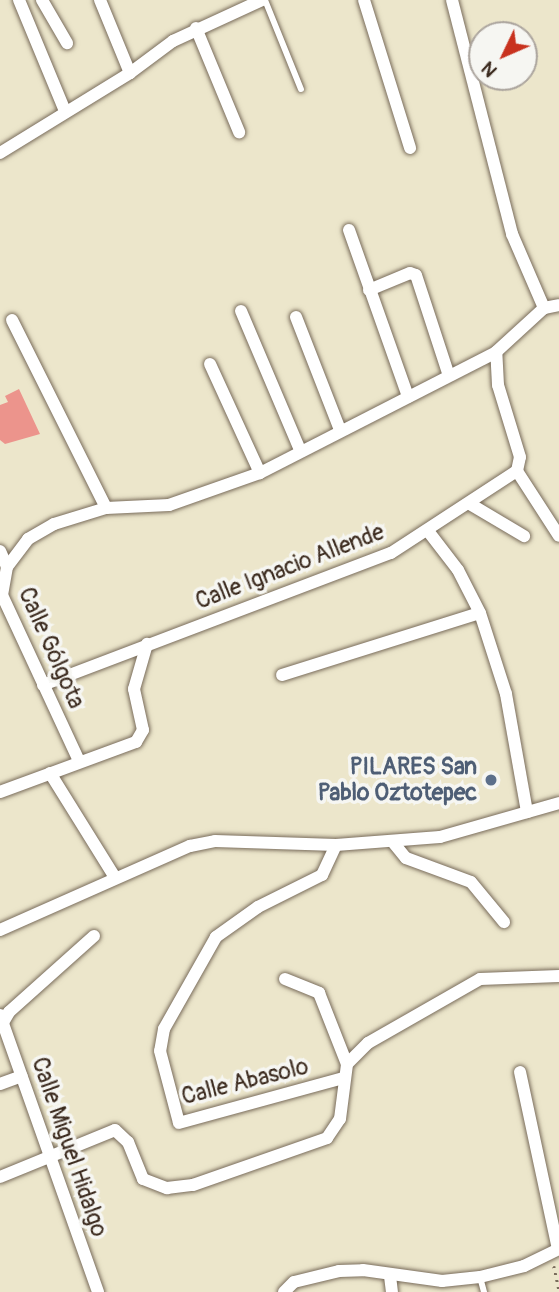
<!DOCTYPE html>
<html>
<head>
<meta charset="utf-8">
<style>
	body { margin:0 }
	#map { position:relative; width:559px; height:1292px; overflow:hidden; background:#ece6cb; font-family:Pangolin,sans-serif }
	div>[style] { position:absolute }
	.building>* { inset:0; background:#ec948c }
	.path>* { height:2.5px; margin-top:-1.25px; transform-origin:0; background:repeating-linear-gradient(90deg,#796c5b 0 2px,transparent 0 7px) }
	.roads { filter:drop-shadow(0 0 2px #796c5b) drop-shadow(0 0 2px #796c5b) }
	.lane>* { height:6px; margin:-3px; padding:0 3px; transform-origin:3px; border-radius:3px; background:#fff }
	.street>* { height:12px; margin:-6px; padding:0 6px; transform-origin:6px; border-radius:6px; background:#fff }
	.dots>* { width:19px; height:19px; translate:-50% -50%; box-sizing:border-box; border:4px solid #f6f6f2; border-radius:50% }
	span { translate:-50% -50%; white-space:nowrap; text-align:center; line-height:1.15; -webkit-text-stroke:7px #f6f6f2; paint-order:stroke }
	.street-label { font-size:23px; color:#3b2a1e }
	.service-label { font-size:23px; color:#4e5e75; font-weight:700 }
	.right { translate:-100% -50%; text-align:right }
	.north { position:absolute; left:468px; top:21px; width:70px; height:70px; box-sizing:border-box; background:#f6f6f2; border:2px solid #aba49d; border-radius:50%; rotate:226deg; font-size:19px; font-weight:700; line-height:28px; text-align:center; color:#3b2a1e }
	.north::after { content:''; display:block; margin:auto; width:24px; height:32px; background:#c8321e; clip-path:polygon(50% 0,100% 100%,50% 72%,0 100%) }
</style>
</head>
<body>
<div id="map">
	<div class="building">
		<i style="clip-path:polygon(19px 389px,40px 434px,5px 444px,0 440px,0 405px,8px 402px,5px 396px)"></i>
	</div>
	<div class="path">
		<i style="left:554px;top:1266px;width:25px;rotate:78deg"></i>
	</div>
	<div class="roads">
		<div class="lane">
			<i style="left:265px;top:0;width:96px;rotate:68deg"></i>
			<i style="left:480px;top:1277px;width:16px;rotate:75deg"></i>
		</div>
		<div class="street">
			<i style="left:19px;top:0;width:120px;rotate:67.5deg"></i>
			<i style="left:42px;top:0;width:50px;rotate:59.8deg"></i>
			<i style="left:100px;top:0;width:79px;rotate:67.7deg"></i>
			<i style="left:364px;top:0;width:155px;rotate:72.7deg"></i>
			<i style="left:452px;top:0;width:242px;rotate:75.6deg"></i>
			<i style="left:512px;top:234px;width:81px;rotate:66.6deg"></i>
			<i style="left:196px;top:28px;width:113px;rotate:67.5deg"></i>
			<i style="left:0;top:153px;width:153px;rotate:-31.6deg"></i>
			<i style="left:130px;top:73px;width:54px;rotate:-36.7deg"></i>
			<i style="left:173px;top:41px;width:98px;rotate:-24.7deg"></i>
			<i style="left:349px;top:230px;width:177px;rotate:70.5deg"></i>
			<i style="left:369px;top:290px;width:44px;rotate:-22.5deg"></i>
			<i style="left:410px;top:273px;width:6px;rotate:18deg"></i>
			<i style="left:416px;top:275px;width:103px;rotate:71.9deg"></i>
			<i style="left:241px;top:311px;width:151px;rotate:67deg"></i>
			<i style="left:296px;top:317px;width:121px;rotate:68.7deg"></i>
			<i style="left:12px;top:320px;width:210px;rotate:63.4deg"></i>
			<i style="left:210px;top:364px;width:120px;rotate:65.4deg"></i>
			<i style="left:517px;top:471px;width:77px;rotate:57.1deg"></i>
			<i style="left:470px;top:504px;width:63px;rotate:30.7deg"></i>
			<i style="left:428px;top:531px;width:49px;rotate:52.4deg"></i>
			<i style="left:458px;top:570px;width:48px;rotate:62.9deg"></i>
			<i style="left:480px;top:613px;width:85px;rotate:72.2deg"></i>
			<i style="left:506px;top:694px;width:120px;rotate:79.9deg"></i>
			<i style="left:0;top:551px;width:17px;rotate:66deg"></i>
			<i style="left:7px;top:567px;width:28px;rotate:100deg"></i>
			<i style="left:2px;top:595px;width:183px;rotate:65.1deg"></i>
			<i style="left:7px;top:567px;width:35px;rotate:-53deg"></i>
			<i style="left:28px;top:539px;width:30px;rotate:-30deg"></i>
			<i style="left:54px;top:524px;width:54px;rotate:-17.1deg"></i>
			<i style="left:106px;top:508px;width:63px;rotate:-2.7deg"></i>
			<i style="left:169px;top:505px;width:96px;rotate:-19.4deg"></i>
			<i style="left:260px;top:473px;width:265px;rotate:-27.1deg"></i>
			<i style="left:496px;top:352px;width:65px;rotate:-42.5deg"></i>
			<i style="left:544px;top:308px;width:15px;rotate:-11deg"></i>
			<i style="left:282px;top:675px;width:207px;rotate:-17.4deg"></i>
			<i style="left:43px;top:685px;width:372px;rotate:-20.8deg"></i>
			<i style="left:391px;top:553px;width:150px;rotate:-33.1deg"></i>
			<i style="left:517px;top:471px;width:14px;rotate:-78deg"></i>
			<i style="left:520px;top:457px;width:75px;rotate:-107deg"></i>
			<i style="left:498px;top:385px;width:33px;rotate:-93deg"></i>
			<i style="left:50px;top:773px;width:121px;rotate:58.1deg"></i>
			<i style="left:0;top:792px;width:145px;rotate:-20.2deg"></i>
			<i style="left:136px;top:742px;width:14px;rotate:-60deg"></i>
			<i style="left:143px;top:730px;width:42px;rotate:-102.4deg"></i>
			<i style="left:134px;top:689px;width:47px;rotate:-73.9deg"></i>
			<i style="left:392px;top:841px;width:22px;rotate:51deg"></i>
			<i style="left:406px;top:858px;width:69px;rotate:20.3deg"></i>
			<i style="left:471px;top:882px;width:52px;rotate:50.5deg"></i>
			<i style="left:336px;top:845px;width:33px;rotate:115deg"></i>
			<i style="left:322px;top:875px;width:72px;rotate:153.4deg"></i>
			<i style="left:258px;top:907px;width:52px;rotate:144.5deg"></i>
			<i style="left:216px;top:937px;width:106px;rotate:119.5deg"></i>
			<i style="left:164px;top:1029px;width:22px;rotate:100deg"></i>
			<i style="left:160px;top:1051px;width:74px;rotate:75.2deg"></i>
			<i style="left:179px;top:1123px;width:170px;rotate:-15.3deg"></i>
			<i style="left:0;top:930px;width:208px;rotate:-23.9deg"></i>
			<i style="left:190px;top:846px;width:25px;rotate:-11deg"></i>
			<i style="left:215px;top:841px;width:121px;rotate:1.9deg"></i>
			<i style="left:336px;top:845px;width:104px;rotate:-4.4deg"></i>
			<i style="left:440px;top:837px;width:124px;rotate:-15.9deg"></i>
			<i style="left:285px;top:979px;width:37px;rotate:22deg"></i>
			<i style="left:319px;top:993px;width:76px;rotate:68.5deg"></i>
			<i style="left:0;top:1015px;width:294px;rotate:70.5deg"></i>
			<i style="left:1px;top:1026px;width:16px;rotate:-60deg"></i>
			<i style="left:9px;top:1012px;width:114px;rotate:-41.8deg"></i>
			<i style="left:520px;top:1072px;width:181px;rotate:77.9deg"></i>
			<i style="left:0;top:1084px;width:23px;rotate:-20deg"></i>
			<i style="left:0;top:1177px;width:124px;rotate:-22.2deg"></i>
			<i style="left:115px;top:1130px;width:18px;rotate:43deg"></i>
			<i style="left:128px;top:1142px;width:40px;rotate:68deg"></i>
			<i style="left:143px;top:1179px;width:26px;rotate:21deg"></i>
			<i style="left:167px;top:1188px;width:26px;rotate:-7deg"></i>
			<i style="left:193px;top:1185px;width:142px;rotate:-19.3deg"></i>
			<i style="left:327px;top:1138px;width:23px;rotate:-56deg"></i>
			<i style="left:340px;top:1119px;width:55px;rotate:-82.7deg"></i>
			<i style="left:347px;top:1064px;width:30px;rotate:-45deg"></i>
			<i style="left:368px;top:1043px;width:129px;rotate:-29.7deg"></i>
			<i style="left:480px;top:979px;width:79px;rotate:-2.2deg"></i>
			<i style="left:390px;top:1276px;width:16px;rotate:83deg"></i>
			<i style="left:284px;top:1292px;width:14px;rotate:-45deg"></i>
			<i style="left:294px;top:1282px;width:46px;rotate:-13.7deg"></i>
			<i style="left:339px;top:1271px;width:24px;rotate:-2deg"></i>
			<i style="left:363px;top:1270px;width:80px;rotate:7.9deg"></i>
			<i style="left:442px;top:1281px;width:38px;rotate:-6deg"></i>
			<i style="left:480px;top:1277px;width:45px;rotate:-14deg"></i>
			<i style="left:524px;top:1266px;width:39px;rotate:-26deg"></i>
		</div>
	</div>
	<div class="dots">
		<i style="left:491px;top:780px;background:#5c6f8a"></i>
	</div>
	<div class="street-label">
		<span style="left:290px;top:567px;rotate:-21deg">Calle Ignacio Allende</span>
		<span style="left:51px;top:648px;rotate:66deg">Calle Gólgota</span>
		<span style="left:245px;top:1082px;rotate:-14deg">Calle Abasolo</span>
		<span style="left:69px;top:1147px;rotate:71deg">Calle Miguel Hidalgo</span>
	</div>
	<div class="service-label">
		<span class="right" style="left:477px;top:780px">PILARES San<br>Pablo Oztotepec</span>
	</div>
	<div class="north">N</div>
</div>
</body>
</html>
